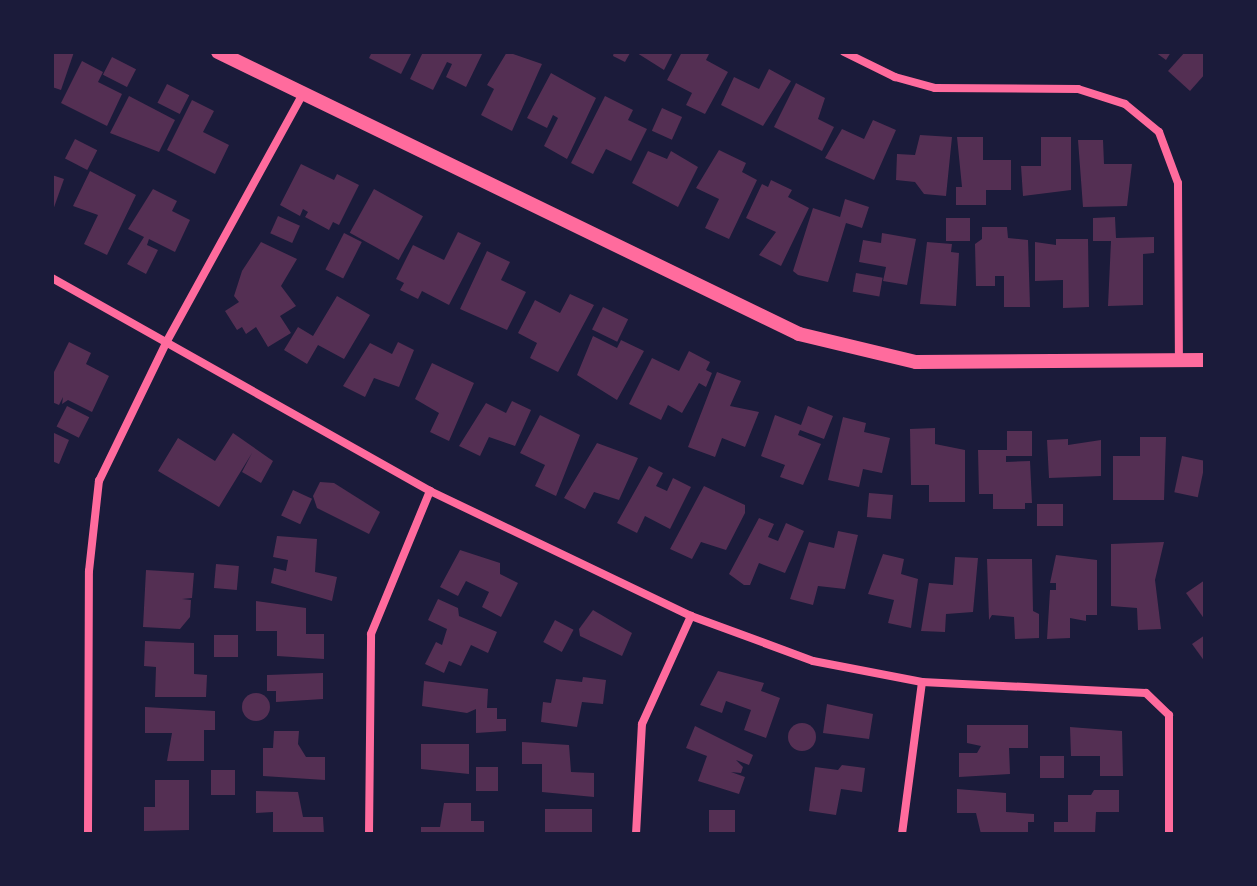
<!DOCTYPE html>
<html>
<head>
<meta charset="utf-8">
<style>
	body { margin:0 }
	#map { position:relative; width:1257px; height:886px; overflow:hidden; background:#1b1b3a; font-family:Overpass,sans-serif }
	div>[style] { position:absolute }
	.building>* { inset:0; background:#542f53; transform-origin:0 0 }
	.round { border-radius:50% }
	.minor>* { height:8px; margin:-4px; padding:0 4px; transform-origin:4px; border-radius:4px; background:#ff6b9d }
	.tertiary>* { height:14px; margin:-7px; padding:0 7px; transform-origin:7px; border-radius:7px; background:#ff6b9d }
	span { translate:-50% -50%; white-space:nowrap; text-align:center; line-height:1.15; -webkit-text-stroke:8px #1b1b3a; paint-order:stroke }
	.frame { position:absolute; inset:0; border:54px solid #1b1b3a; pointer-events:none }
</style>
</head>
<body>
<div id="map">
	<div class="building">
		<i style="clip-path:polygon(52px 52px,74px 52px,61px 90px,52px 87px)"></i>
		<i style="clip-path:polygon(372px 52px,412px 52px,401px 74px,369px 58px)"></i>
		<i style="clip-path:polygon(423px 52px,483px 52px,466px 87px,446px 77px,452px 64px,447px 62px,433px 90px,410px 79px)"></i>
		<i style="clip-path:polygon(507px 52px,542px 64px,512px 131px,481px 115px,494px 89px,487px 85px)"></i>
		<i style="clip-path:polygon(614px 52px,673px 52px,664px 70px,637px 53px,630px 53px,625px 62px,613px 56px)"></i>
		<i style="clip-path:polygon(682px 52px,710px 52px,706px 60px,728px 72px,705px 114px,686px 105px,692px 93px,667px 80px)"></i>
		<i style="clip-path:polygon(1155px 52px,1171px 52px,1166px 60px)"></i>
		<i style="clip-path:polygon(1185px 52px,1205px 52px,1205px 74px,1190px 91px,1168px 71px)"></i>
		<i style="left:112px;top:57px;width:27px;height:20px;rotate:27deg"></i>
		<i style="clip-path:polygon(82px 61px,103px 72px,98px 82px,122px 94px,107px 126px,61px 103px)"></i>
		<i style="clip-path:polygon(769px 69px,791px 81px,763px 126px,721px 105px,734px 77px,759px 89px)"></i>
		<i style="clip-path:polygon(551px 73px,596px 98px,567px 159px,544px 146px,558px 118px,553px 115px,547px 128px,527px 118px)"></i>
		<i style="clip-path:polygon(796px 83px,825px 98px,818px 119px,834px 127px,822px 151px,774px 127px)"></i>
		<i style="left:167px;top:84px;width:25px;height:21px;rotate:27deg"></i>
		<i style="clip-path:polygon(129px 96px,175px 120px,159px 152px,110px 133px)"></i>
		<i style="clip-path:polygon(605px 96px,633px 110px,628px 120px,647px 129px,631px 161px,606px 149px,593px 174px,571px 163px)"></i>
		<i style="clip-path:polygon(192px 100px,214px 111px,203px 132px,229px 145px,215px 174px,167px 150px)"></i>
		<i style="left:662px;top:108px;width:22px;height:25px;rotate:24deg"></i>
		<i style="clip-path:polygon(873px 120px,896px 130px,874px 180px,825px 158px,842px 129px,864px 139px)"></i>
		<i style="clip-path:polygon(920px 135px,952px 137px,946px 196px,924px 194px,915px 182px,896px 180px,897px 154px,915px 155px)"></i>
		<i style="clip-path:polygon(957px 137px,983px 137px,983px 160px,1011px 160px,1011px 190px,986px 190px,986px 205px,956px 205px,956px 187px,962px 187px)"></i>
		<i style="clip-path:polygon(1041px 137px,1071px 137px,1071px 190px,1023px 196px,1021px 166px,1041px 166px)"></i>
		<i style="left:75px;top:139px;width:25px;height:22px;rotate:27deg"></i>
		<i style="clip-path:polygon(1078px 140px,1103px 140px,1104px 164px,1132px 164px,1127px 206px,1083px 207px)"></i>
		<i style="clip-path:polygon(719px 150px,746px 163px,742px 172px,757px 180px,729px 239px,705px 228px,719px 199px,696px 188px)"></i>
		<i style="clip-path:polygon(648px 151px,667px 159px,671px 151px,698px 167px,678px 207px,632px 183px)"></i>
		<i style="clip-path:polygon(301px 164px,334px 180px,337px 174px,359px 185px,339px 225px,333px 222px,329px 230px,305px 217px,308px 212px,303px 209px,300px 216px,280px 205px)"></i>
		<i style="clip-path:polygon(90px 171px,136px 195px,107px 255px,84px 244px,98px 215px,73px 206px)"></i>
		<i style="clip-path:polygon(52px 175px,64px 179px,52px 213px)"></i>
		<i style="clip-path:polygon(771px 180px,792px 190px,788px 197px,809px 208px,781px 266px,759px 255px,776px 232px,746px 218px,762px 184px,768px 187px)"></i>
		<i style="clip-path:polygon(153px 189px,177px 201px,172px 211px,190px 220px,175px 252px,149px 239px,147px 245px,158px 250px,146px 274px,127px 264px,144px 237px,128px 229px)"></i>
		<i style="left:374px;top:189px;width:56px;height:50px;rotate:29deg"></i>
		<i style="clip-path:polygon(845px 199px,869px 207px,862px 228px,846px 223px,828px 282px,798px 275px,793px 271px,813px 208px,840px 217px)"></i>
		<i style="left:278px;top:216px;width:24px;height:19px;rotate:24deg"></i>
		<i style="clip-path:polygon(1115px 217px,1116px 238px,1154px 237px,1154px 253px,1143px 254px,1143px 305px,1108px 306px,1111px 241px,1093px 241px,1093px 218px)"></i>
		<i style="left:946px;top:218px;width:24px;height:23px"></i>
		<i style="clip-path:polygon(982px 227px,1007px 227px,1008px 238px,1028px 240px,1030px 307px,1004px 307px,1004px 276px,995px 276px,995px 286px,976px 286px,975px 244px,982px 239px)"></i>
		<i style="clip-path:polygon(458px 232px,481px 243px,449px 305px,422px 291px,418px 299px,400px 290px,404px 283px,396px 279px,413px 245px,444px 260px)"></i>
		<i style="left:344px;top:233px;width:20px;height:41px;rotate:27deg"></i>
		<i style="clip-path:polygon(882px 233px,916px 239px,907px 285px,883px 281px,886px 267px,859px 262px,863px 240px,881px 243px)"></i>
		<i style="clip-path:polygon(1056px 239px,1088px 239px,1089px 307px,1063px 308px,1063px 280px,1035px 281px,1035px 242px,1056px 245px)"></i>
		<i style="clip-path:polygon(261px 242px,297px 259px,281px 286px,296px 306px,280px 316px,291px 333px,268px 347px,256px 327px,246px 334px,242px 327px,237px 330px,225px 311px,239px 302px,234px 296px,242px 271px)"></i>
		<i style="clip-path:polygon(927px 242px,952px 244px,951px 252px,959px 253px,956px 306px,920px 304px)"></i>
		<i style="clip-path:polygon(487px 251px,510px 262px,501px 280px,526px 292px,507px 330px,460px 309px)"></i>
		<i style="left:856px;top:273px;width:27px;height:19px;rotate:10deg"></i>
		<i style="clip-path:polygon(570px 294px,594px 305px,558px 372px,530px 358px,537px 343px,518px 333px,535px 300px,560px 313px)"></i>
		<i style="clip-path:polygon(337px 296px,370px 315px,344px 359px,318px 345px,307px 364px,284px 350px,298px 327px,313px 336px)"></i>
		<i style="left:603px;top:307px;width:28px;height:25px;rotate:26deg"></i>
		<i style="clip-path:polygon(593px 336px,617px 348px,621px 340px,644px 351px,617px 400px,577px 375px)"></i>
		<i style="clip-path:polygon(69px 342px,91px 353px,86px 364px,109px 376px,92px 412px,68px 400px,62px 404px,63px 397px,59px 405px,52px 402px,52px 376px)"></i>
		<i style="clip-path:polygon(398px 342px,414px 350px,399px 387px,374px 378px,365px 397px,343px 386px,370px 343px,392px 354px)"></i>
		<i style="clip-path:polygon(689px 351px,710px 362px,706px 370px,712px 373px,706px 387px,699px 383px,682px 413px,668px 405px,661px 420px,629px 404px,652px 358px,679px 371px)"></i>
		<i style="clip-path:polygon(432px 363px,474px 383px,449px 441px,430px 432px,439px 413px,415px 399px)"></i>
		<i style="clip-path:polygon(717px 372px,741px 381px,730px 406px,759px 412px,745px 447px,722px 438px,715px 457px,688px 447px)"></i>
		<i style="clip-path:polygon(512px 401px,531px 410px,515px 446px,489px 437px,480px 456px,459px 446px,486px 403px,506px 413px)"></i>
		<i style="left:67px;top:406px;width:25px;height:23px;rotate:27deg"></i>
		<i style="clip-path:polygon(808px 406px,833px 416px,824px 439px,800px 430px,798px 435px,821px 444px,803px 485px,780px 477px,785px 465px,761px 456px,775px 415px,801px 425px)"></i>
		<i style="clip-path:polygon(540px 415px,580px 435px,556px 496px,535px 486px,545px 465px,520px 453px)"></i>
		<i style="clip-path:polygon(843px 417px,866px 423px,864px 432px,890px 438px,882px 473px,863px 469px,859px 487px,828px 480px)"></i>
		<i style="clip-path:polygon(935px 428px,935px 444px,965px 450px,965px 502px,929px 502px,929px 485px,911px 485px,910px 429px)"></i>
		<i style="clip-path:polygon(1007px 431px,1032px 431px,1032px 456px,1006px 456px,1006px 462px,1030px 461px,1032px 503px,1025px 503px,1025px 509px,993px 509px,993px 494px,979px 494px,978px 450px,1007px 450px)"></i>
		<i style="clip-path:polygon(52px 432px,69px 440px,59px 464px,52px 461px)"></i>
		<i style="clip-path:polygon(233px 433px,273px 461px,261px 483px,242px 472px,252px 453px,219px 507px,158px 471px,178px 438px,215px 461px)"></i>
		<i style="clip-path:polygon(1140px 437px,1166px 437px,1164px 500px,1113px 500px,1113px 456px,1140px 456px)"></i>
		<i style="clip-path:polygon(1068px 439px,1068px 445px,1101px 440px,1101px 476px,1049px 478px,1047px 440px)"></i>
		<i style="clip-path:polygon(597px 443px,638px 458px,619px 500px,594px 492px,585px 509px,564px 498px)"></i>
		<i style="left:1182px;top:456px;width:24px;height:37px;rotate:12deg"></i>
		<i style="clip-path:polygon(649px 466px,663px 473px,656px 486px,667px 491px,673px 478px,691px 487px,670px 529px,645px 516px,637px 533px,617px 523px)"></i>
		<i style="clip-path:polygon(320px 482px,334px 483px,380px 512px,369px 534px,317px 508px,313px 496px)"></i>
		<i style="clip-path:polygon(704px 486px,745px 505px,745px 513px,726px 550px,701px 542px,692px 559px,670px 549px)"></i>
		<i style="left:293px;top:490px;width:21px;height:28px;rotate:25deg"></i>
		<i style="left:869px;top:493px;width:24px;height:24px;rotate:5deg"></i>
		<i style="left:1063px;top:504px;width:22px;height:26px;rotate:90deg"></i>
		<i style="clip-path:polygon(759px 518px,774px 524px,768px 537px,778px 541px,786px 523px,804px 531px,785px 573px,759px 563px,750px 585px,744px 585px,729px 574px)"></i>
		<i style="clip-path:polygon(838px 531px,858px 535px,845px 589px,818px 586px,813px 605px,790px 599px,809px 542px,834px 548px)"></i>
		<i style="clip-path:polygon(277px 536px,317px 539px,315px 572px,337px 577px,332px 601px,271px 583px,274px 568px,286px 571px,288px 560px,273px 557px)"></i>
		<i style="clip-path:polygon(1164px 542px,1155px 580px,1161px 629px,1138px 630px,1137px 608px,1111px 606px,1111px 544px)"></i>
		<i style="clip-path:polygon(460px 550px,500px 563px,500px 574px,518px 583px,501px 617px,482px 607px,489px 592px,466px 581px,458px 596px,440px 587px)"></i>
		<i style="clip-path:polygon(883px 554px,904px 559px,901px 574px,918px 579px,911px 628px,888px 623px,894px 600px,868px 594px)"></i>
		<i style="clip-path:polygon(1056px 555px,1097px 560px,1097px 615px,1086px 615px,1086px 621px,1070px 618px,1070px 638px,1047px 639px,1050px 590px,1056px 590px,1056px 583px,1050px 583px)"></i>
		<i style="clip-path:polygon(955px 557px,978px 558px,973px 612px,946px 614px,945px 632px,921px 631px,929px 583px,953px 585px)"></i>
		<i style="clip-path:polygon(987px 559px,1032px 559px,1033px 611px,1039px 614px,1039px 638px,1015px 639px,1014px 617px,992px 615px,989px 620px)"></i>
		<i style="left:216px;top:564px;width:23px;height:24px;rotate:5deg"></i>
		<i style="clip-path:polygon(146px 570px,194px 573px,192px 598px,182px 599px,191px 600px,190px 617px,180px 629px,143px 627px)"></i>
		<i style="clip-path:polygon(1205px 580px,1205px 620px,1186px 593px)"></i>
		<i style="clip-path:polygon(438px 599px,458px 608px,459px 616px,497px 632px,488px 653px,471px 645px,461px 666px,449px 661px,444px 673px,425px 664px,436px 642px,442px 645px,447px 629px,428px 620px)"></i>
		<i style="clip-path:polygon(256px 601px,306px 608px,306px 634px,324px 634px,324px 659px,277px 656px,277px 631px,256px 631px)"></i>
		<i style="clip-path:polygon(593px 610px,632px 633px,622px 656px,580px 636px,579px 629px)"></i>
		<i style="left:555px;top:620px;width:21px;height:25px;rotate:28deg"></i>
		<i style="left:214px;top:635px;width:24px;height:22px"></i>
		<i style="clip-path:polygon(1205px 635px,1205px 662px,1192px 644px)"></i>
		<i style="clip-path:polygon(145px 641px,194px 643px,194px 674px,207px 675px,206px 697px,155px 697px,156px 667px,144px 666px)"></i>
		<i style="clip-path:polygon(718px 671px,764px 683px,761px 691px,780px 698px,766px 738px,744px 730px,751px 710px,726px 701px,722px 713px,700px 705px)"></i>
		<i style="clip-path:polygon(323px 673px,323px 699px,276px 702px,276px 691px,267px 691px,267px 675px)"></i>
		<i style="clip-path:polygon(583px 677px,606px 680px,603px 704px,582px 702px,577px 727px,541px 722px,543px 702px,551px 703px,556px 679px,582px 682px)"></i>
		<i style="clip-path:polygon(424px 681px,488px 689px,487px 708px,497px 708px,497px 719px,506px 719px,506px 731px,476px 733px,476px 709px,467px 713px,422px 706px)"></i>
		<i class="round" style="left:242px;top:693px;width:28px;height:28px"></i>
		<i style="clip-path:polygon(827px 704px,873px 714px,869px 739px,823px 733px)"></i>
		<i style="clip-path:polygon(145px 707px,215px 711px,215px 730px,204px 730px,204px 761px,167px 761px,172px 733px,145px 733px)"></i>
		<i class="round" style="left:788px;top:723px;width:28px;height:28px"></i>
		<i style="clip-path:polygon(967px 725px,1028px 725px,1028px 748px,1009px 748px,1010px 774px,959px 777px,959px 753px,977px 753px,981px 746px,967px 743px)"></i>
		<i style="clip-path:polygon(695px 726px,753px 755px,749px 765px,736px 760px,743px 767px,741px 773px,731px 772px,745px 777px,739px 794px,698px 781px,707px 756px,686px 748px)"></i>
		<i style="clip-path:polygon(1070px 727px,1122px 731px,1123px 776px,1100px 776px,1100px 756px,1071px 756px)"></i>
		<i style="clip-path:polygon(274px 731px,299px 731px,298px 744px,306px 757px,325px 757px,325px 780px,263px 776px,263px 748px,273px 748px)"></i>
		<i style="clip-path:polygon(522px 742px,569px 745px,571px 772px,594px 773px,594px 797px,542px 792px,542px 764px,522px 764px)"></i>
		<i style="clip-path:polygon(421px 744px,469px 744px,469px 774px,421px 769px)"></i>
		<i style="left:1040px;top:756px;width:24px;height:22px"></i>
		<i style="clip-path:polygon(842px 765px,865px 768px,862px 792px,841px 789px,836px 815px,809px 811px,815px 767px,838px 770px)"></i>
		<i style="left:476px;top:767px;width:22px;height:24px"></i>
		<i style="left:211px;top:770px;width:24px;height:25px"></i>
		<i style="clip-path:polygon(155px 780px,189px 780px,189px 830px,144px 831px,144px 807px,155px 807px)"></i>
		<i style="clip-path:polygon(957px 789px,1006px 793px,1006px 812px,1034px 814px,1034px 822px,1028px 822px,1028px 834px,981px 834px,976px 813px,957px 813px)"></i>
		<i style="clip-path:polygon(1094px 790px,1119px 790px,1119px 812px,1096px 812px,1095px 834px,1054px 834px,1054px 822px,1068px 822px,1068px 795px,1091px 795px)"></i>
		<i style="clip-path:polygon(256px 791px,298px 792px,303px 817px,323px 817px,324px 834px,273px 834px,273px 812px,256px 813px)"></i>
		<i style="clip-path:polygon(444px 803px,471px 803px,471px 821px,484px 821px,484px 834px,421px 834px,421px 827px,440px 827px)"></i>
		<i style="left:545px;top:809px;width:47px;height:25px"></i>
		<i style="left:709px;top:810px;width:26px;height:24px"></i>
	</div>
	<div class="minor">
		<i style="left:844px;top:52px;width:57px;rotate:26.1deg"></i>
		<i style="left:895px;top:77px;width:41px;rotate:15.4deg"></i>
		<i style="left:935px;top:88px;width:143px;rotate:0.4deg"></i>
		<i style="left:1078px;top:89px;width:49px;rotate:17.7deg"></i>
		<i style="left:1125px;top:104px;width:44px;rotate:39.5deg"></i>
		<i style="left:1159px;top:132px;width:54px;rotate:69.6deg"></i>
		<i style="left:1178px;top:183px;width:177px;rotate:89.7deg"></i>
		<i style="left:52px;top:278px;width:434px;rotate:29.4deg"></i>
		<i style="left:430px;top:491px;width:289px;rotate:25.6deg"></i>
		<i style="left:691px;top:616px;width:130px;rotate:20.2deg"></i>
		<i style="left:813px;top:661px;width:111px;rotate:10.9deg"></i>
		<i style="left:922px;top:682px;width:224px;rotate:2.8deg"></i>
		<i style="left:1146px;top:693px;width:32px;rotate:44deg"></i>
		<i style="left:1169px;top:715px;width:119px;rotate:90deg"></i>
		<i style="left:88px;top:834px;width:263px;rotate:-89.8deg"></i>
		<i style="left:89px;top:571px;width:91px;rotate:-83.7deg"></i>
		<i style="left:99px;top:481px;width:156px;rotate:-64.1deg"></i>
		<i style="left:167px;top:341px;width:282px;rotate:-61.2deg"></i>
		<i style="left:369px;top:834px;width:200px;rotate:-89.4deg"></i>
		<i style="left:371px;top:634px;width:155px;rotate:-67.6deg"></i>
		<i style="left:636px;top:834px;width:110px;rotate:-86.9deg"></i>
		<i style="left:642px;top:724px;width:119px;rotate:-65.6deg"></i>
		<i style="left:902px;top:834px;width:153px;rotate:-82.5deg"></i>
	</div>
	<div class="tertiary">
		<i style="left:218px;top:52px;width:646px;rotate:25.89deg"></i>
		<i style="left:799px;top:334px;width:120px;rotate:13.5deg"></i>
		<i style="left:916px;top:362px;width:289px;rotate:-0.4deg"></i>
	</div>
	<div class="frame"></div>
</div>
</body>
</html>
